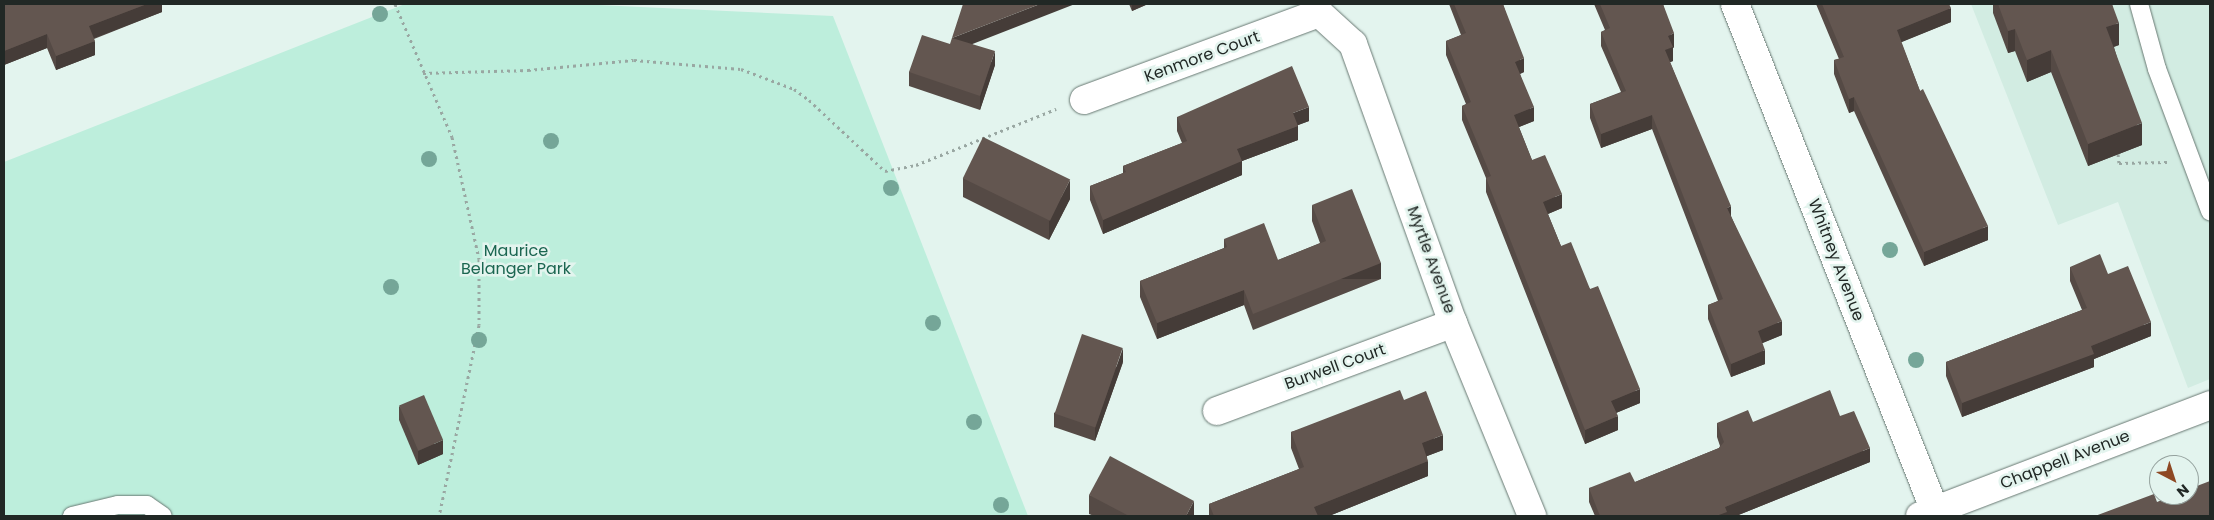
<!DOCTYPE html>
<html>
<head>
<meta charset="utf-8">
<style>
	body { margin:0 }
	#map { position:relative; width:2214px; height:520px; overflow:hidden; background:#e3f4ee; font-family:Poppins,sans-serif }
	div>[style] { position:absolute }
	.built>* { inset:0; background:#d2ece2 }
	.green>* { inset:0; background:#bdeedc }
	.path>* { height:3px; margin-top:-1.5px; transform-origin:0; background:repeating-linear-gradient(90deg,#99a7a2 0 2.5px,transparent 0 6.5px) }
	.roads { filter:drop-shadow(0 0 1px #687872) drop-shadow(0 0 1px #687872) }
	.service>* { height:18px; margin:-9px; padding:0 9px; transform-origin:9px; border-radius:9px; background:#fff }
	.minor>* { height:28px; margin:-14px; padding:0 14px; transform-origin:14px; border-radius:14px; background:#fff }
	.trees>* { width:16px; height:16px; margin:-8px; border-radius:50%; background:#75a698 }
	.wall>* { inset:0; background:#554a45 }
	.shaded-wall>* { inset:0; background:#453c38; transform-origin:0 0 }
	.building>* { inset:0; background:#635650; transform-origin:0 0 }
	span { translate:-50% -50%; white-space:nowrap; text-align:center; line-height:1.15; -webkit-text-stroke:5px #e3f4ee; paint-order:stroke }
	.street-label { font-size:16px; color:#212825 }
	.park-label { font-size:16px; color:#1b6651 }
	.frame { position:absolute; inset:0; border:5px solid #212825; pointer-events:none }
	.north { position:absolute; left:2149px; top:455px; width:50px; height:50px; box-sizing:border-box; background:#e3f4ee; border:1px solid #95a29e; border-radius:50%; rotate:140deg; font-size:14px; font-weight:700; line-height:20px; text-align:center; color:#212825 }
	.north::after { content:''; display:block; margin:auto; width:18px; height:22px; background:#8e4823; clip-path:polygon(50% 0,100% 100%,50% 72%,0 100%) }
</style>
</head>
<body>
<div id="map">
	<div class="built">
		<i style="clip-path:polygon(1971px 4px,2210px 4px,2210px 379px,2188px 388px,2118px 202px,2058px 225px)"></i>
	</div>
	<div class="green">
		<i style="clip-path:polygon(405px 4px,598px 5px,833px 16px,1028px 516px,4px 516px,4px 162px)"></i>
	</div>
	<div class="path">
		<i style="left:395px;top:4px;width:145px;rotate:66.8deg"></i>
		<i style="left:452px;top:137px;width:125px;rotate:77.5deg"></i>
		<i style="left:479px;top:259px;width:66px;rotate:90deg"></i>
		<i style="left:479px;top:325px;width:195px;rotate:101.8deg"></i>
		<i style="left:423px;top:73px;width:105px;rotate:-1.6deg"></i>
		<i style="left:528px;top:70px;width:106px;rotate:-5.4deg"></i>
		<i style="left:634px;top:60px;width:107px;rotate:4.8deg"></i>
		<i style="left:741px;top:69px;width:57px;rotate:20.7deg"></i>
		<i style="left:794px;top:89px;width:19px;rotate:36deg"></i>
		<i style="left:809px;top:100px;width:104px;rotate:43.1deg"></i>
		<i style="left:885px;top:171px;width:32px;rotate:-11deg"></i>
		<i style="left:916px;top:165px;width:151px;rotate:-21.8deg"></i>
		<i style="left:2118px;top:154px;width:9px;rotate:84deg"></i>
		<i style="left:2119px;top:163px;width:48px;rotate:-1.2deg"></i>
		<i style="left:221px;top:516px;width:21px"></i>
	</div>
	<div class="roads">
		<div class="service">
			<i style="left:2139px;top:4px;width:67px;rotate:74.5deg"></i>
			<i style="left:2157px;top:69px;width:152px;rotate:69.5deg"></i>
			<i style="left:72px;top:516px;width:47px;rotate:-13.4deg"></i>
			<i style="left:118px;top:505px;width:29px"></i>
			<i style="left:147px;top:505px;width:19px;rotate:35deg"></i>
		</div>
		<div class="minor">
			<i style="left:1735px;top:4px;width:550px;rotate:68.47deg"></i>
			<i style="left:1084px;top:100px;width:251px;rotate:-20.3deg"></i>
			<i style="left:1319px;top:13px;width:46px;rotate:42.4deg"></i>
			<i style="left:1353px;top:44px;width:296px;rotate:70.3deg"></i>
			<i style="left:1453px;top:323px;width:209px;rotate:67.7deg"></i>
			<i style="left:1217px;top:411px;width:252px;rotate:-20.4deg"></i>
			<i style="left:1920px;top:516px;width:311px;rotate:-20.9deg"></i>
		</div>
	</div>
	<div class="trees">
		<i style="left:380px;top:14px"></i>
		<i style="left:551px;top:141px"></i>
		<i style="left:429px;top:159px"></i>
		<i style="left:891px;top:188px"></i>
		<i style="left:1890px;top:250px"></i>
		<i style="left:391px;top:287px"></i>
		<i style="left:933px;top:323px"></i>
		<i style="left:479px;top:340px"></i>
		<i style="left:1916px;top:360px"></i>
		<i style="left:974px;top:422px"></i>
		<i style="left:1001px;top:505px"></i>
	</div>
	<div class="wall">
		<i style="clip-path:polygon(4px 4px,162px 4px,162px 12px,94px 39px,95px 55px,56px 70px,47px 48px,4px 65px)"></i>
		<i style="clip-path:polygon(754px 4px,770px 4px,770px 5px)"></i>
		<i style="clip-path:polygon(1129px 4px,1148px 4px,1132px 11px)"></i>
		<i style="clip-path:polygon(1449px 4px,1503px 4px,1524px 72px,1520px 74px,1534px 121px,1519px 127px,1532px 160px,1562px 208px,1548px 214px,1561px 246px,1590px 289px,1640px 403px,1616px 413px,1618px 430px,1585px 444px,1486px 192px,1486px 178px,1462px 120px,1462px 106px,1466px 104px,1446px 55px,1446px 41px,1461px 35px)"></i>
		<i style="clip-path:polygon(1594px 4px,1663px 4px,1674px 47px,1673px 48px,1673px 61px,1670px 62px,1731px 216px,1782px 335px,1762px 343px,1765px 364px,1731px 377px,1708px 319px,1708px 305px,1718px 301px,1652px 129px,1601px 148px,1590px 118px,1590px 104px,1621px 92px,1601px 46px,1601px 32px,1605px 30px)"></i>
		<i style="clip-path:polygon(1816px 4px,1949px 4px,1951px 22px,1901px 42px,1920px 91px,1988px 240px,1924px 266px,1854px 111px,1849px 113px,1834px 74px,1834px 60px,1839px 59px)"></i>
		<i style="clip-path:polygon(1993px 4px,2112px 4px,2119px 45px,2114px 47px,2142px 145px,2088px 166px,2051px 72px,2027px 82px,2015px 51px,2008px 53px,1993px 13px)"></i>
		<i style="clip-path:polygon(950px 44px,972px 44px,995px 65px,980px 110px,909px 86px,909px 72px)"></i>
		<i style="clip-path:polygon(1177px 117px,1309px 121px,1298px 125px,1298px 140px,1242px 161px,1242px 175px,1103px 234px,1090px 200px,1090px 186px,1123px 173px,1123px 166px,1182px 143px,1177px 131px)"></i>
		<i style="clip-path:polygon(963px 178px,1070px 199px,1049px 240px,963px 197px)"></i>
		<i style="clip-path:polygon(1312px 205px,1381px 279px,1253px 330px,1244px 305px,1157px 339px,1140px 297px,1140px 281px,1224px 248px,1224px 239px,1278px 260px,1320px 243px,1312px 221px)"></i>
		<i style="clip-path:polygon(2070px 267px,2108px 274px,2151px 336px,2094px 359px,2094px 367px,1962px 417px,1946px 376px,1946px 362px,2082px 310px,2070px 281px)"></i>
		<i style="clip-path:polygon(1123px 362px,1095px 441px,1054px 427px,1054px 413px)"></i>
		<i style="clip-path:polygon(1404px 400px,1443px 450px,1427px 456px,1428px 476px,1329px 516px,1209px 516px,1209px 504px,1299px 469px,1291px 448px,1291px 432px)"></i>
		<i style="clip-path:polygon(399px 406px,443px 454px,418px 465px,399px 420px)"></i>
		<i style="clip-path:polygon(1840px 416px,1870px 462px,1736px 516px,1595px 516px,1589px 502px,1589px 488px,1635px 482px,1719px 448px,1720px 446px,1717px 437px,1717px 423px,1753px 422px)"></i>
		<i style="clip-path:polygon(1089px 495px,1194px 516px,1094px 516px,1089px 514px)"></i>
	</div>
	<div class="shaded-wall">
		<i style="clip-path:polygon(147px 4px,162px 4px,162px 12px,89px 40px,89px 26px)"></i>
		<i style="clip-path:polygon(1040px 4px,1075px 4px,952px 52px,952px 38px)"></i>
		<i style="clip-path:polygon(1132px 4px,1148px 4px,1132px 11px)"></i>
		<i style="clip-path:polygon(1951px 8px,1951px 22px,1897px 44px,1897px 30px)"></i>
		<i style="clip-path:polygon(2119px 23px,2119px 45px,2106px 49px,2106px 27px)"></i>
		<i style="clip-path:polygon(2015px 29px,2015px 51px,2008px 53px,2008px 31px)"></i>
		<i style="clip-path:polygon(1674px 33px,1674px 47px,1673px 48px,1673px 61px,1665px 64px,1665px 50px,1668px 36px)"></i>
		<i style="clip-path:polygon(47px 34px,47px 48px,4px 65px,4px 51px)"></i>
		<i style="clip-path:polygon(95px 41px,95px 55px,56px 70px,56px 56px)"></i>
		<i style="clip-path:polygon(2051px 50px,2051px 72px,2027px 82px,2027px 60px)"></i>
		<i style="clip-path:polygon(995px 51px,995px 65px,980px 110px,980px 96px)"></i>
		<i style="clip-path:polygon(1524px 58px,1524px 72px,1515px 76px,1515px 62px)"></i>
		<i style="clip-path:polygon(1854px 97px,1854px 111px,1849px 113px,1849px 99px)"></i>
		<i style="clip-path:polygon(1309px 107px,1309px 121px,1293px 127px,1293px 113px)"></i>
		<i style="clip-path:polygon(1534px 107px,1534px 121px,1514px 129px,1514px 115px)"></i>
		<i style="clip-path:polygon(1652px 115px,1652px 129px,1601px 148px,1601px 134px)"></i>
		<i style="clip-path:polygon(2142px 123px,2142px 145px,2088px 166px,2088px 144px)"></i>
		<i style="clip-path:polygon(1298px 126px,1298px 140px,1242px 161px,1242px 175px,1103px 234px,1103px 220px,1237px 149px)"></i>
		<i style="clip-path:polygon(1070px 180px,1070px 199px,1049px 240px,1049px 221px)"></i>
		<i style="clip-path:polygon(1562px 194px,1562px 208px,1543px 216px,1543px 202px)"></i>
		<i style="clip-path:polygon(1731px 206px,1731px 220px,1727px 208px)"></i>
		<i style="clip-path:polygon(1988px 226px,1988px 240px,1924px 266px,1924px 252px)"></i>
		<i style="left:1381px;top:263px;width:16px;height:138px;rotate:90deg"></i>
		<i style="clip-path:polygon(1244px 290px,1244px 305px,1157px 339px,1157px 323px)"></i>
		<i style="clip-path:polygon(1782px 321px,1782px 335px,1758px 345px,1758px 331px)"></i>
		<i style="clip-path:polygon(2151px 322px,2151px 336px,2094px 359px,2094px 367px,1962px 417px,1962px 403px,2091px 346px)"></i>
		<i style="clip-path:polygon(1123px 348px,1123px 362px,1095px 441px,1095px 427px)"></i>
		<i style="clip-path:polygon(1765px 350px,1765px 364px,1731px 377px,1731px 364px)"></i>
		<i style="clip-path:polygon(1640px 389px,1640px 403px,1611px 415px,1611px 401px)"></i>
		<i style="clip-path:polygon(1618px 416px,1618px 430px,1585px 444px,1585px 430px)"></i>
		<i style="clip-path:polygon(1443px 435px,1443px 450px,1422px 458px,1422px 443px)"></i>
		<i style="clip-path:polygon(443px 440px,443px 454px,418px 465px,418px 451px)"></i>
		<i style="clip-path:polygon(1870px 448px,1870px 462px,1736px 516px,1716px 516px,1725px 507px)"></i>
		<i style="clip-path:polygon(1428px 461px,1428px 476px,1329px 516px,1314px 516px,1314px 507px)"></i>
		<i style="clip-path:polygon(1194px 501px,1194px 516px,1186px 516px)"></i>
	</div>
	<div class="building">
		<i style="clip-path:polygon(4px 4px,147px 4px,89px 26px,95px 41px,56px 56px,47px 34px,4px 51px)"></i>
		<i style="clip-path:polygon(963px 4px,1040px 4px,952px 38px,995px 51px,980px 96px,909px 72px,922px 35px,950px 44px)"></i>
		<i style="clip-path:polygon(1454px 4px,1503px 4px,1524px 58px,1515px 62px,1534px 107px,1514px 115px,1532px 160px,1545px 155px,1562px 194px,1543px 202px,1561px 246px,1571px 242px,1590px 289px,1598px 286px,1640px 389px,1611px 401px,1618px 416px,1585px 430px,1486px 178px,1491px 176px,1462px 106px,1471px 102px,1446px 41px,1466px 33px)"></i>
		<i style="clip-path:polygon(1600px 4px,1663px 4px,1674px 33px,1668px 36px,1673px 47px,1665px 50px,1731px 206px,1727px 208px,1782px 321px,1758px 331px,1765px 350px,1731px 364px,1708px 305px,1723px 299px,1652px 115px,1601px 134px,1590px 104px,1626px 91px,1601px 32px,1610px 28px)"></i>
		<i style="clip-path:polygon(1822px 4px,1949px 4px,1951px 8px,1897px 30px,1920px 91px,1923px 89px,1988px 226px,1924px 252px,1854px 97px,1849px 99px,1834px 60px,1844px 57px)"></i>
		<i style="clip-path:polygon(1998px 4px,2112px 4px,2119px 23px,2106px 27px,2142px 123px,2088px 144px,2051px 50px,2027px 60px,2015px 29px,2008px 31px)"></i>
		<i style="clip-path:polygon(1292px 66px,1309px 107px,1293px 113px,1298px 126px,1237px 149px,1242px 161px,1103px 220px,1090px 186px,1126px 172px,1123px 166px,1187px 141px,1177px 117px)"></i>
		<i style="left:983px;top:137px;width:97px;height:46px;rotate:26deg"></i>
		<i style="clip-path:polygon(1352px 189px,1381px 263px,1253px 314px,1244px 290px,1157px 323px,1140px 281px,1227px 247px,1224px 239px,1264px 223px,1278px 260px,1326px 241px,1312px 205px)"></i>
		<i style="clip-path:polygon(2100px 254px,2108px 274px,2128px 266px,2151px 322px,2091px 346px,2094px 354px,1962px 403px,1946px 362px,2087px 308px,2070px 267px)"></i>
		<i style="left:1082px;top:334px;width:43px;height:84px;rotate:19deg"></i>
		<i style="clip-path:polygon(1400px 390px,1404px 400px,1426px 391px,1443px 435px,1422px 443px,1428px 461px,1314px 507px,1318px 516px,1214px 516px,1209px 504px,1304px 467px,1291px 432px)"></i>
		<i style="clip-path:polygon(1830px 390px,1840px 416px,1854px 411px,1870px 448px,1725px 507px,1727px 512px,1716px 516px,1600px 516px,1589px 488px,1630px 472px,1635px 482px,1719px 448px,1724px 442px,1717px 423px,1748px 410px,1753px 422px)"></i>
		<i style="left:424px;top:395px;width:49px;height:27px;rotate:67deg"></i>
		<i style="clip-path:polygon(1110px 456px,1194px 501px,1186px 516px,1129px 516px,1089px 495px)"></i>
		<i style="clip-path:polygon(2210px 481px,2210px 516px,2095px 516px,2154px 494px,2157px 502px,2174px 495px,2189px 495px,2189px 489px)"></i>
	</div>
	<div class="street-label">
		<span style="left:1202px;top:57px;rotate:-20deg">Kenmore Court</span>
		<span style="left:1431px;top:260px;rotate:70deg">Myrtle Avenue</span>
		<span style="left:1836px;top:260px;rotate:69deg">Whitney Avenue</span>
		<span style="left:1335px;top:367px;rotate:-20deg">Burwell Court</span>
		<span style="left:2065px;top:460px;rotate:-21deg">Chappell Avenue</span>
	</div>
	<div class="park-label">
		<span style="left:516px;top:260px">Maurice<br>Belanger Park</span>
	</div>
	<div class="frame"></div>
	<div class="north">N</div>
</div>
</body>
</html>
